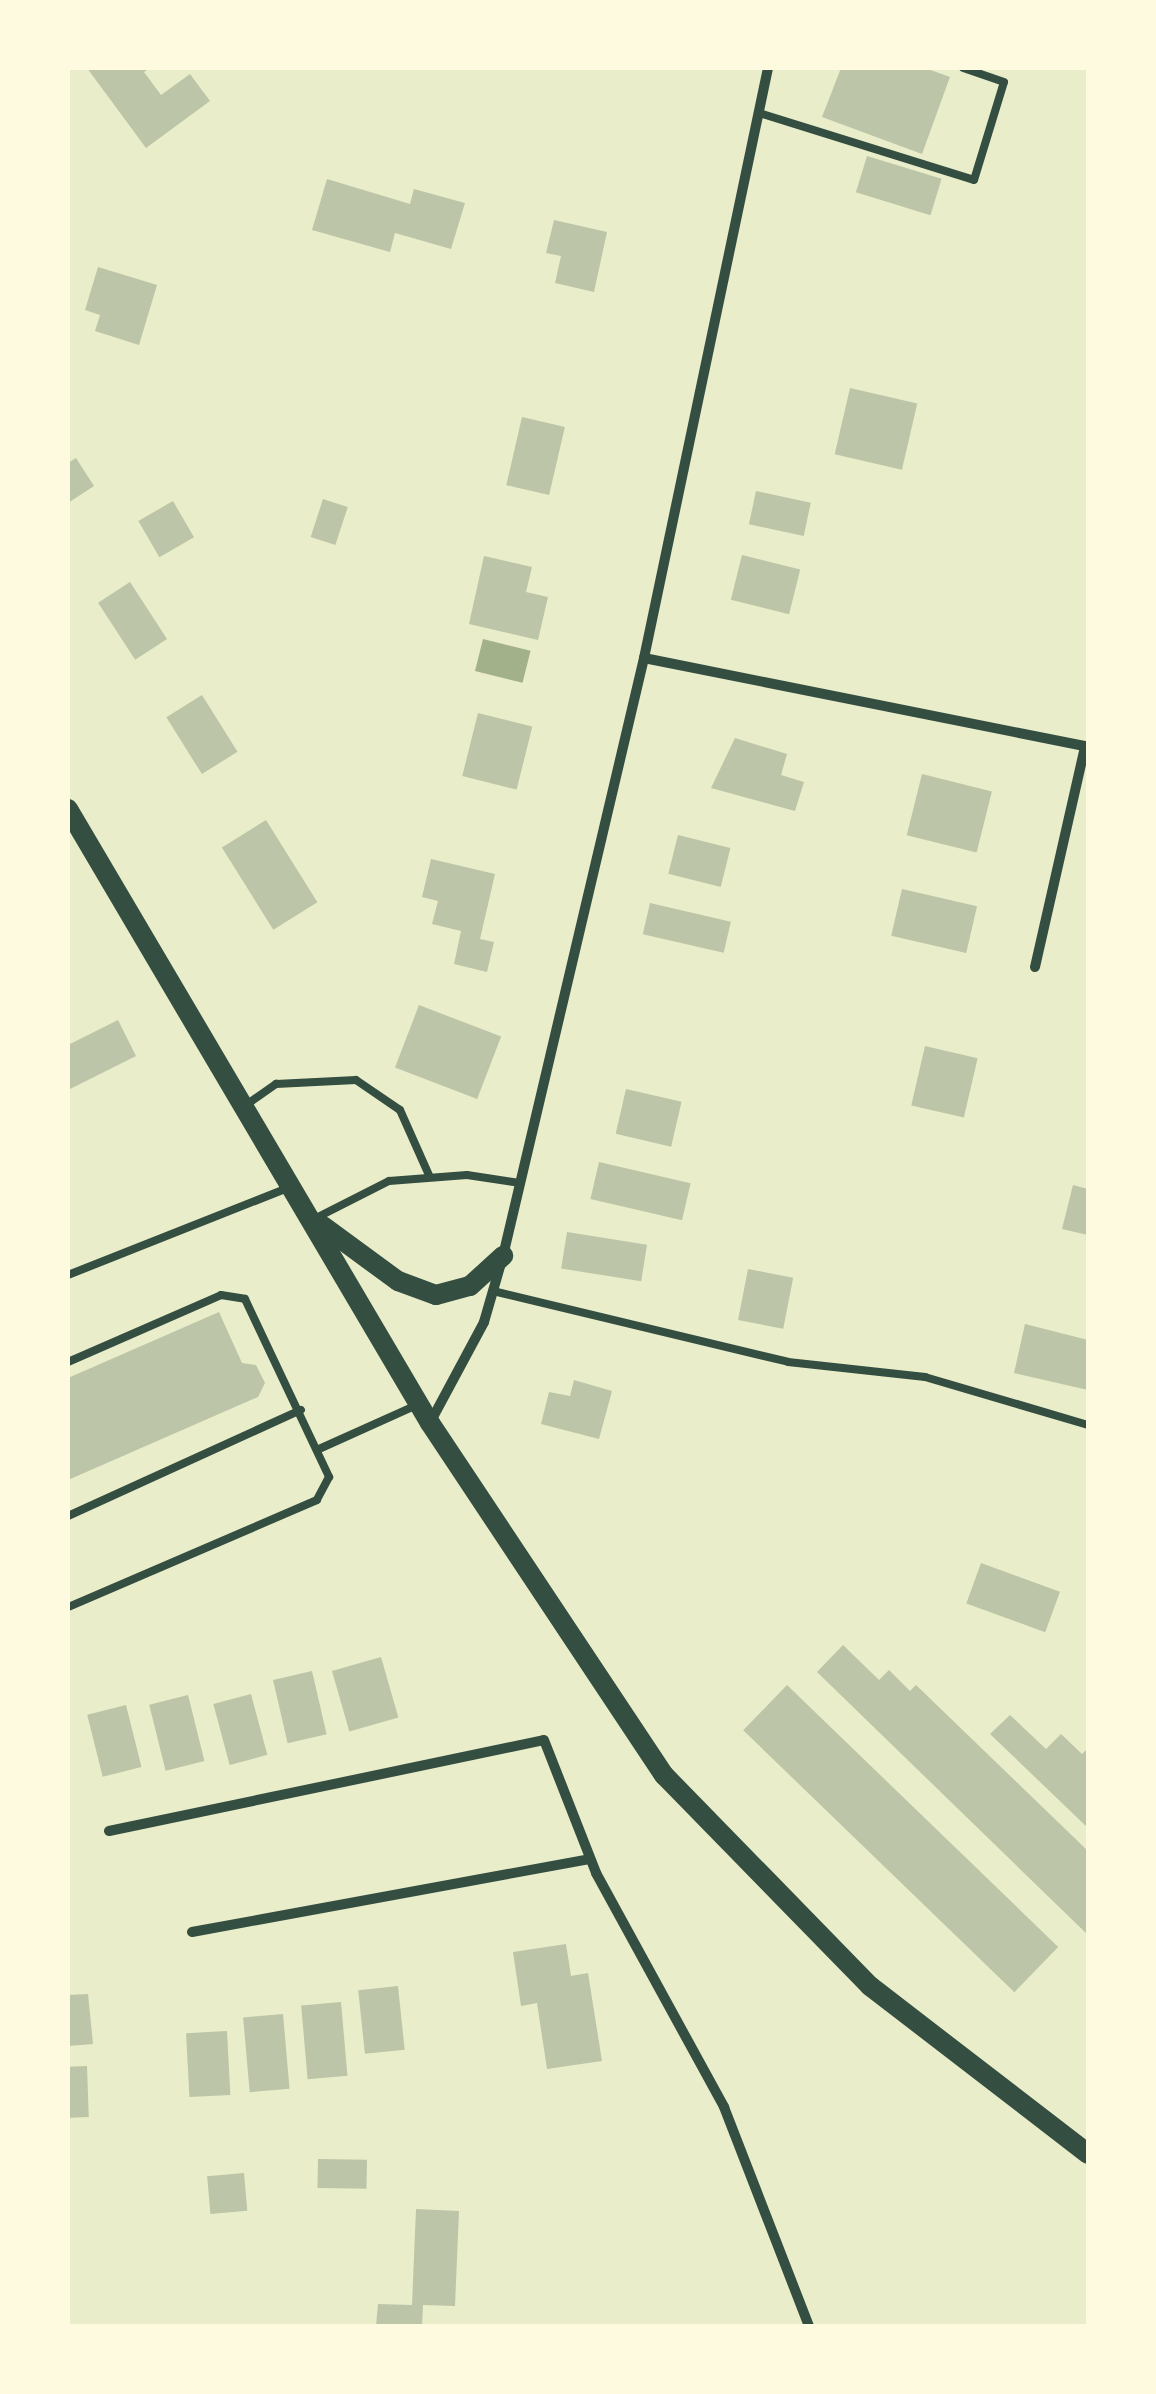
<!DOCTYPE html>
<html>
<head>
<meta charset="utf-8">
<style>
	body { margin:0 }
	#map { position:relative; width:1156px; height:2394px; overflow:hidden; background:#e9edc9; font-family:Overpass,sans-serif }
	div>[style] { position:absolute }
	.water>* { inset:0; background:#a3b18a; transform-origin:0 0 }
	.building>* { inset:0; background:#bcc5a7; transform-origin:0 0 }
	.service>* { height:8px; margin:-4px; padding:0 4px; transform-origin:4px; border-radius:4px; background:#344e41 }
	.minor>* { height:10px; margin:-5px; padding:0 5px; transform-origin:5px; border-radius:5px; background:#344e41 }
	.secondary>* { height:20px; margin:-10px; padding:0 10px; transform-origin:10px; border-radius:10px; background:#344e41 }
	span { translate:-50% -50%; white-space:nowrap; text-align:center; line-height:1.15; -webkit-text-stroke:8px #fefae0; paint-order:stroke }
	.frame { position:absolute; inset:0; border:70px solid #fefae0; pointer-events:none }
</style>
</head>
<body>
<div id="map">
	<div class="water">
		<i style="left:483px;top:639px;width:49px;height:33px;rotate:14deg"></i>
	</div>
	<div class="building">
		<i style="clip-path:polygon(87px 68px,150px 68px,144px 72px,161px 95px,190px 74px,210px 101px,146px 148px)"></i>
		<i style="clip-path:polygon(841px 68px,925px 68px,950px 77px,922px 154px,822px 117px)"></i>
		<i style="left:867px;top:156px;width:78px;height:38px;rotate:17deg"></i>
		<i style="clip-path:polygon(327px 179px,410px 204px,414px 189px,465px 203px,451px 249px,395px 233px,390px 252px,312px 230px)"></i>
		<i style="clip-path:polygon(554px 220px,607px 232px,594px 292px,555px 283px,561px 256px,546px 253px)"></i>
		<i style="clip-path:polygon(98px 267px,157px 285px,139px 345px,95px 331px,100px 315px,85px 310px)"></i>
		<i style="left:850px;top:388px;width:69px;height:68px;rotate:13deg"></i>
		<i style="left:522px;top:417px;width:44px;height:70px;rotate:13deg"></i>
		<i style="clip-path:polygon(76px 458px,94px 486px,68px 503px,68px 463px)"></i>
		<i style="left:756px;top:491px;width:56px;height:34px;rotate:12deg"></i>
		<i style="left:323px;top:499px;width:26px;height:40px;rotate:18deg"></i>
		<i style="left:173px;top:501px;width:42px;height:40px;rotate:60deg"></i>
		<i style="left:742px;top:555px;width:60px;height:46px;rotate:14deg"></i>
		<i style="clip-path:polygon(484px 556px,532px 567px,526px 592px,548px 597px,538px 640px,469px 624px)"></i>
		<i style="left:130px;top:582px;width:68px;height:38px;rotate:57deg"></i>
		<i style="left:202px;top:695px;width:67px;height:42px;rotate:58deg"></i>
		<i style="left:478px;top:713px;width:56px;height:65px;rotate:14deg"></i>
		<i style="clip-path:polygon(735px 738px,787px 754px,781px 775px,804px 782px,795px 811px,711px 788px)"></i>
		<i style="left:922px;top:774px;width:72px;height:63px;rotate:14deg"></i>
		<i style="left:266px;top:820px;width:97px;height:52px;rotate:58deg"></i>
		<i style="left:678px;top:835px;width:54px;height:40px;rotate:14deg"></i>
		<i style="clip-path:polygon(431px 859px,495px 874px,480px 939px,494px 942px,487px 972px,454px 964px,461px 931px,432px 924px,438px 901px,422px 897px)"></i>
		<i style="left:902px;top:889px;width:77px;height:48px;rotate:13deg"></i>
		<i style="left:650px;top:903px;width:83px;height:32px;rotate:13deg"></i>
		<i style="left:419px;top:1005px;width:88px;height:67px;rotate:21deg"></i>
		<i style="clip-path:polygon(118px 1020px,136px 1056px,68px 1090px,68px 1045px)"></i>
		<i style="left:925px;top:1046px;width:54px;height:61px;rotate:13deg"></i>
		<i style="left:626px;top:1089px;width:57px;height:46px;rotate:13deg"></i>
		<i style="left:599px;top:1162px;width:94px;height:38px;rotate:13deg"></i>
		<i style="clip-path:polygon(1073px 1185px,1088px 1189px,1088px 1235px,1062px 1229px)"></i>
		<i style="left:567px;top:1232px;width:81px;height:37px;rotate:9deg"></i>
		<i style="left:748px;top:1269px;width:46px;height:52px;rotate:11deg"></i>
		<i style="clip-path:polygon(219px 1312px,242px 1363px,256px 1365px,265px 1383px,258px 1397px,68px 1480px,68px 1378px)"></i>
		<i style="clip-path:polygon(1025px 1324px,1088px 1340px,1088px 1390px,1014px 1373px)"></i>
		<i style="clip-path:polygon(574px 1380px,612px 1391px,599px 1439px,541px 1424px,549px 1392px,570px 1396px)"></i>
		<i style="left:981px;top:1563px;width:84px;height:43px;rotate:20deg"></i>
		<i style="clip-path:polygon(843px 1645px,879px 1680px,889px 1670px,910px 1691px,916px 1685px,1088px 1851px,1088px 1935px,817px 1672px)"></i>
		<i style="left:381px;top:1657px;width:63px;height:51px;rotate:74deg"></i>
		<i style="left:312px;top:1671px;width:65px;height:40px;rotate:77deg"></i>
		<i style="left:787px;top:1685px;width:377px;height:63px;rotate:44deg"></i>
		<i style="left:251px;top:1694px;width:63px;height:39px;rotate:75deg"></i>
		<i style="left:188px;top:1695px;width:68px;height:40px;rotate:76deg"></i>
		<i style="left:126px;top:1705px;width:64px;height:40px;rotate:76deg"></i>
		<i style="clip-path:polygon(1010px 1715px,1046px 1749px,1061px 1734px,1082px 1754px,1088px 1748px,1088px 1828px,990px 1734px)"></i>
		<i style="clip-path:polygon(566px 1944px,571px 1976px,588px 1973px,602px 2061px,547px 2069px,537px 2003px,521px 2006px,513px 1952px)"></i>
		<i style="left:398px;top:1986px;width:64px;height:40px;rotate:84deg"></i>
		<i style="clip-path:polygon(88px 1994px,93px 2044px,68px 2046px,68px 1995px)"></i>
		<i style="left:341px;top:2002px;width:74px;height:40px;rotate:85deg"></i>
		<i style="left:283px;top:2014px;width:75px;height:40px;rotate:85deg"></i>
		<i style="left:227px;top:2031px;width:64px;height:41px;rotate:87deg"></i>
		<i style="left:87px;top:2066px;width:51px;height:19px;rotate:88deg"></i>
		<i style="left:318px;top:2159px;width:49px;height:29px;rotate:1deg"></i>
		<i style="left:244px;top:2173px;width:38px;height:37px;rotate:85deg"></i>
		<i style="clip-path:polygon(416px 2209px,459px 2211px,455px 2306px,423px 2305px,422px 2326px,376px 2326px,378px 2304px,412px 2305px)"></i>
	</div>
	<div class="service">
		<i style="left:759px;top:113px;width:225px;rotate:17.3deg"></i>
		<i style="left:974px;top:180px;width:102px;rotate:-73deg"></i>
		<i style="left:1004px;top:82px;width:43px;rotate:-161.1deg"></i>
		<i style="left:246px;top:1105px;width:37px;rotate:-35deg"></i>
		<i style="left:276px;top:1084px;width:80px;rotate:-2.9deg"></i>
		<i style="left:356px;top:1080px;width:53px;rotate:34.3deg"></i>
		<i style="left:400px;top:1110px;width:71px;rotate:66deg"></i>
		<i style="left:314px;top:1219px;width:84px;rotate:-26.9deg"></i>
		<i style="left:389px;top:1181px;width:78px;rotate:-4.4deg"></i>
		<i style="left:467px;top:1175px;width:54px;rotate:8.6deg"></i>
		<i style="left:68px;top:1275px;width:239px;rotate:-21.6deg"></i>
		<i style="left:493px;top:1291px;width:303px;rotate:13.5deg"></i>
		<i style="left:788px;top:1362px;width:138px;rotate:6.2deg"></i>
		<i style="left:925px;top:1377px;width:170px;rotate:16.4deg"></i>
		<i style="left:68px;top:1362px;width:167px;rotate:-23.6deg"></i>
		<i style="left:221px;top:1295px;width:24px;rotate:9deg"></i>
		<i style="left:245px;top:1299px;width:197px;rotate:64.7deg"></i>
		<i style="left:329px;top:1477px;width:26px;rotate:118deg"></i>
		<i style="left:317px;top:1500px;width:271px;rotate:156.7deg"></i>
		<i style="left:319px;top:1449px;width:110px;rotate:-24.2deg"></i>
		<i style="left:68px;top:1516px;width:256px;rotate:-24.5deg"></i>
	</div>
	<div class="minor">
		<i style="left:644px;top:658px;width:453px;rotate:11.3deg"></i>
		<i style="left:1035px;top:967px;width:226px;rotate:-77.2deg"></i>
		<i style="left:431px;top:1421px;width:112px;rotate:-61.8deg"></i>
		<i style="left:484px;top:1322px;width:69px;rotate:-73.9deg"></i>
		<i style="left:503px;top:1256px;width:614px;rotate:-76.73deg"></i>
		<i style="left:644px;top:658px;width:603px;rotate:-78.13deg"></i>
		<i style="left:109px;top:1831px;width:444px;rotate:-11.8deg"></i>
		<i style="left:544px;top:1740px;width:143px;rotate:68.6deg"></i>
		<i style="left:596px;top:1873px;width:267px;rotate:61.3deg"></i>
		<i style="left:724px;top:2107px;width:235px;rotate:68.8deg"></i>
		<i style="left:192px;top:1932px;width:404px;rotate:-10.4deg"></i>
	</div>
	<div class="secondary">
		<i style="left:68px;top:809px;width:713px;rotate:59.48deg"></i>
		<i style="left:430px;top:1423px;width:423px;rotate:56.4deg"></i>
		<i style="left:664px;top:1775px;width:295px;rotate:45.7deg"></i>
		<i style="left:870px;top:1986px;width:275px;rotate:37.6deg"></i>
		<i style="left:323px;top:1226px;width:93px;rotate:36.3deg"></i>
		<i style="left:398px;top:1281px;width:40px;rotate:20.2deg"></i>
		<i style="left:436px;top:1295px;width:35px;rotate:-15deg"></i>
		<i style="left:470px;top:1286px;width:45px;rotate:-42.3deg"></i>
	</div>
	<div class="frame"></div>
</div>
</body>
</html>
